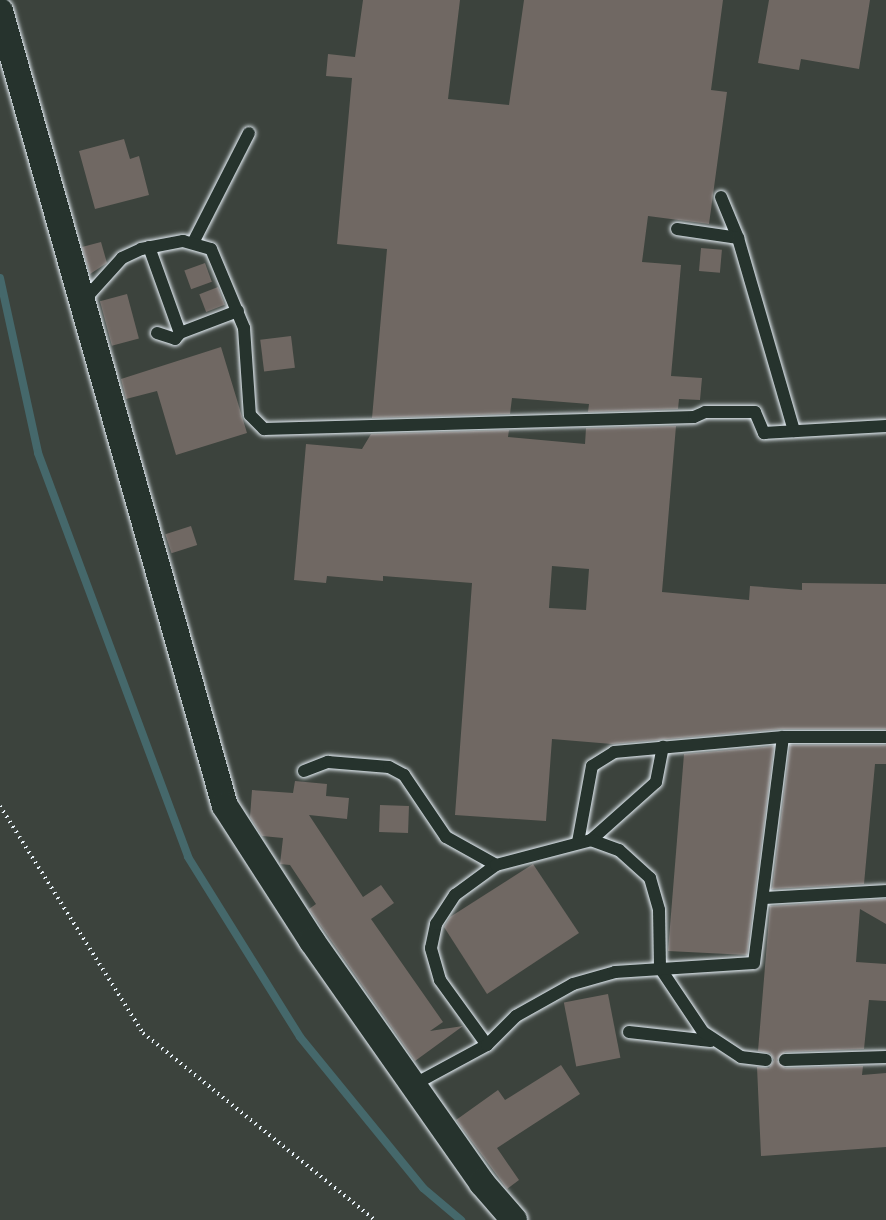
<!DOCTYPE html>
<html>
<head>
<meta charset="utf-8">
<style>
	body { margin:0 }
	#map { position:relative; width:886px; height:1220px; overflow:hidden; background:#3c433d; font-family:Kalam,sans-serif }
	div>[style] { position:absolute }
	.stream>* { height:8px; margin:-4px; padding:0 4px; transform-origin:4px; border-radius:4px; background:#45686b }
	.building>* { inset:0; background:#706863; transform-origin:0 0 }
	.path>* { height:4px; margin-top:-2px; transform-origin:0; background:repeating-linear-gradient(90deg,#e8f1f8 0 1.5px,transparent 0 6px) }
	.roads { filter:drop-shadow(0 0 2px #e8f1f8) drop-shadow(0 0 2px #e8f1f8) }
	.service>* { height:12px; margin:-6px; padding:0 6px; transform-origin:6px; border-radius:6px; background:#26332d }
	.minor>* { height:26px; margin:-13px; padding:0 13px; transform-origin:13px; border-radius:13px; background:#26332d }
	span { translate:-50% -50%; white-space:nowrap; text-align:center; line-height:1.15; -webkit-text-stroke:4.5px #26332d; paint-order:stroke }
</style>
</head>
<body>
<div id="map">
	<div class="stream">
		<i style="left:0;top:278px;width:179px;rotate:77.7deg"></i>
		<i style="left:38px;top:453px;width:431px;rotate:69.6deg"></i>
		<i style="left:188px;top:857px;width:212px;rotate:58.1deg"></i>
		<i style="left:300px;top:1037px;width:195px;rotate:50.8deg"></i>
		<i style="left:423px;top:1188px;width:50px;rotate:40.1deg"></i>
	</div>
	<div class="building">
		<i style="clip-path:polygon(363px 0,460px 0,448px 99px,509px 105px,524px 0,723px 0,711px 90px,727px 92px,709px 224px,648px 216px,642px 262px,681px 265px,671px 376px,702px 378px,700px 400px,679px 399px,678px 409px,588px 412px,589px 404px,512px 398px,510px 414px,372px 418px,387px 249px,337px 244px,352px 78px,326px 76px,328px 54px,355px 57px)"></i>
		<i style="clip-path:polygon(769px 0,870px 0,859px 69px,801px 59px,799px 70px,758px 63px)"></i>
		<i style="clip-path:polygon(124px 139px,130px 159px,139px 156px,149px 195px,95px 209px,79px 151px)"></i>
		<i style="clip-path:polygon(101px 242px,107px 263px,90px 274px,82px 247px)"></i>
		<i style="left:701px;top:248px;width:21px;height:23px;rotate:5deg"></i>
		<i style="left:205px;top:263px;width:20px;height:22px;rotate:70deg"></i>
		<i style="left:218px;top:287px;width:19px;height:20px;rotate:69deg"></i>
		<i style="left:127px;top:294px;width:46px;height:28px;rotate:75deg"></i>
		<i style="left:291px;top:336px;width:32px;height:31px;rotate:83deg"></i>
		<i style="clip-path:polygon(221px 347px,247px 433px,176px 455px,157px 391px,126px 399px,121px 379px)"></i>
		<i style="clip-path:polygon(evenodd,676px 426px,662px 592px,749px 600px,750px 586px,802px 590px,802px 583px,886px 584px,886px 729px,782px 729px,612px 744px,552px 739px,546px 821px,455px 815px,472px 583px,383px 576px,383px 581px,327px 576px,326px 583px,294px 580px,306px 444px,362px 449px,371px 434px,509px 430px,508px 437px,585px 444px,586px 428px,676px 426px,552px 566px,589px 569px,586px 610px,549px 608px,552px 566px)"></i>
		<i style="left:191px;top:526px;width:20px;height:27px;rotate:72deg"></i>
		<i style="clip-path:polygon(790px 745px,886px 745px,886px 764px,875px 764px,864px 884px,772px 889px)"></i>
		<i style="clip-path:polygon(774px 746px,747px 955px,668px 951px,684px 754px)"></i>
		<i style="clip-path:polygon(295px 781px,327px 784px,326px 796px,349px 798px,347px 819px,309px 815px,363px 897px,381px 885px,394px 903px,371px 919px,443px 1022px,430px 1031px,463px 1026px,415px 1061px,309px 909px,316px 904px,290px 865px,280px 864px,283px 838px,262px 836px,250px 817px,252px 790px,293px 793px)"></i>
		<i style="left:380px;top:805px;width:29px;height:27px;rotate:2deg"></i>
		<i style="clip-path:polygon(533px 864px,579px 933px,487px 994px,444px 927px,450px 917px)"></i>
		<i style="clip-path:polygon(886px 899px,886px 924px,860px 909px,856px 962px,886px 964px,886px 1001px,869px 1000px,864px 1049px,785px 1052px,777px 1060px,785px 1068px,863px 1066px,862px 1075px,886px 1073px,886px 1147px,761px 1156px,757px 1067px,769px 1068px,774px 1060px,770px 1053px,758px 1051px,770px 906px)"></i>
		<i style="left:608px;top:994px;width:65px;height:45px;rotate:79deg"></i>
		<i style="clip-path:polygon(561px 1065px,580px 1094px,497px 1148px,519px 1180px,507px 1189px,456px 1120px,498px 1090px,505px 1100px)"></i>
	</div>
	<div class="path">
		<i style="left:0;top:806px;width:268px;rotate:57.8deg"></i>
		<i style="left:143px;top:1033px;width:298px;rotate:38.9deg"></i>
	</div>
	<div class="roads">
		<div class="service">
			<i style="left:721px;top:197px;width:44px;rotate:67.5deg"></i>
			<i style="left:677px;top:229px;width:62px;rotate:8.4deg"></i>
			<i style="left:738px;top:238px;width:201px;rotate:73.8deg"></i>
			<i style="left:194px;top:241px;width:121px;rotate:-63deg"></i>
			<i style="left:149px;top:247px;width:91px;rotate:70.2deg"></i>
			<i style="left:180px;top:333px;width:62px;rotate:-20.8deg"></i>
			<i style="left:85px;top:299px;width:55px;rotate:-47.9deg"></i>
			<i style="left:122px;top:258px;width:21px;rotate:-25deg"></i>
			<i style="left:141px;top:249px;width:43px;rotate:-10.8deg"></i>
			<i style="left:183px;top:241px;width:29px;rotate:16deg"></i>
			<i style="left:211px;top:249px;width:86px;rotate:67.3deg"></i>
			<i style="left:244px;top:328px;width:87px;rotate:86.1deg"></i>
			<i style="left:250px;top:415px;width:20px;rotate:45deg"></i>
			<i style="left:264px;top:429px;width:430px;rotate:-1.6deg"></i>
			<i style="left:694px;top:417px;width:12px;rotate:-24deg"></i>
			<i style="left:705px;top:412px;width:50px"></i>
			<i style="left:755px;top:412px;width:23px;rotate:67deg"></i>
			<i style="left:764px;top:433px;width:122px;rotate:-3.3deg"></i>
			<i style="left:157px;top:333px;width:19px;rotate:18deg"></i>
			<i style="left:175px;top:339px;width:8px;rotate:-50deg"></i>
			<i style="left:304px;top:771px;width:26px;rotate:-21deg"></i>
			<i style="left:328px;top:762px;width:61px;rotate:4.7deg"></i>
			<i style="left:389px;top:767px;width:17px;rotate:28deg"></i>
			<i style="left:404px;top:775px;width:75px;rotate:55.9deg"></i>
			<i style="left:446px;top:837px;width:57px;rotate:29.2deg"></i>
			<i style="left:591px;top:840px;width:87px;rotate:-41.7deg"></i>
			<i style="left:656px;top:782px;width:36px;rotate:-79deg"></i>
			<i style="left:578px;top:842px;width:77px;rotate:-79.6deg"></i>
			<i style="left:592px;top:766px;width:26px;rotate:-32deg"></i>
			<i style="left:614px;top:752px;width:170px;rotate:-5.1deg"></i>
			<i style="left:783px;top:737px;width:103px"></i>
			<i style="left:766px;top:898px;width:120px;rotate:-3.3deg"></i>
			<i style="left:629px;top:1032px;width:82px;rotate:6.3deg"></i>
			<i style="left:487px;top:1045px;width:80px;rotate:-125.9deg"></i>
			<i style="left:440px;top:980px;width:33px;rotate:-106deg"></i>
			<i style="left:431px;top:948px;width:25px;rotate:-78deg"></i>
			<i style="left:436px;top:924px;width:35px;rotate:-57deg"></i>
			<i style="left:455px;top:895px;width:51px;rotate:-36.2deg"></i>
			<i style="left:496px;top:865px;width:98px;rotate:-14.7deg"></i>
			<i style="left:591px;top:840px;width:30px;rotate:20deg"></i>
			<i style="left:619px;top:850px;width:42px;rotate:42.1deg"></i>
			<i style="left:650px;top:878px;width:33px;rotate:74deg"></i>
			<i style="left:659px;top:910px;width:58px;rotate:89deg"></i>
			<i style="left:660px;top:968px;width:77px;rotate:56.1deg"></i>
			<i style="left:703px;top:1032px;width:45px;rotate:33.3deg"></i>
			<i style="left:741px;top:1057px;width:25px;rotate:7deg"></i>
			<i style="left:785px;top:1060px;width:101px;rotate:-1.7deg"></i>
			<i style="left:413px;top:1085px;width:84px;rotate:-28.4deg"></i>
			<i style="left:487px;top:1045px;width:41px;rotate:-45deg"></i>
			<i style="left:516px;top:1016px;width:65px;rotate:-29.3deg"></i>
			<i style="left:573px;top:984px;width:44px;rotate:-15.9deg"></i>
			<i style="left:615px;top:972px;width:139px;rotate:-3.7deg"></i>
			<i style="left:754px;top:963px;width:228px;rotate:-82.7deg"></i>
		</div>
		<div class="minor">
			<i style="left:0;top:11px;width:826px;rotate:74.2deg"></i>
			<i style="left:225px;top:806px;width:161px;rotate:57.2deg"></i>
			<i style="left:312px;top:941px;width:296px;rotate:54.9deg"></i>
			<i style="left:482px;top:1183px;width:49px;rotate:49.1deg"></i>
		</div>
	</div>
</div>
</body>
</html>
